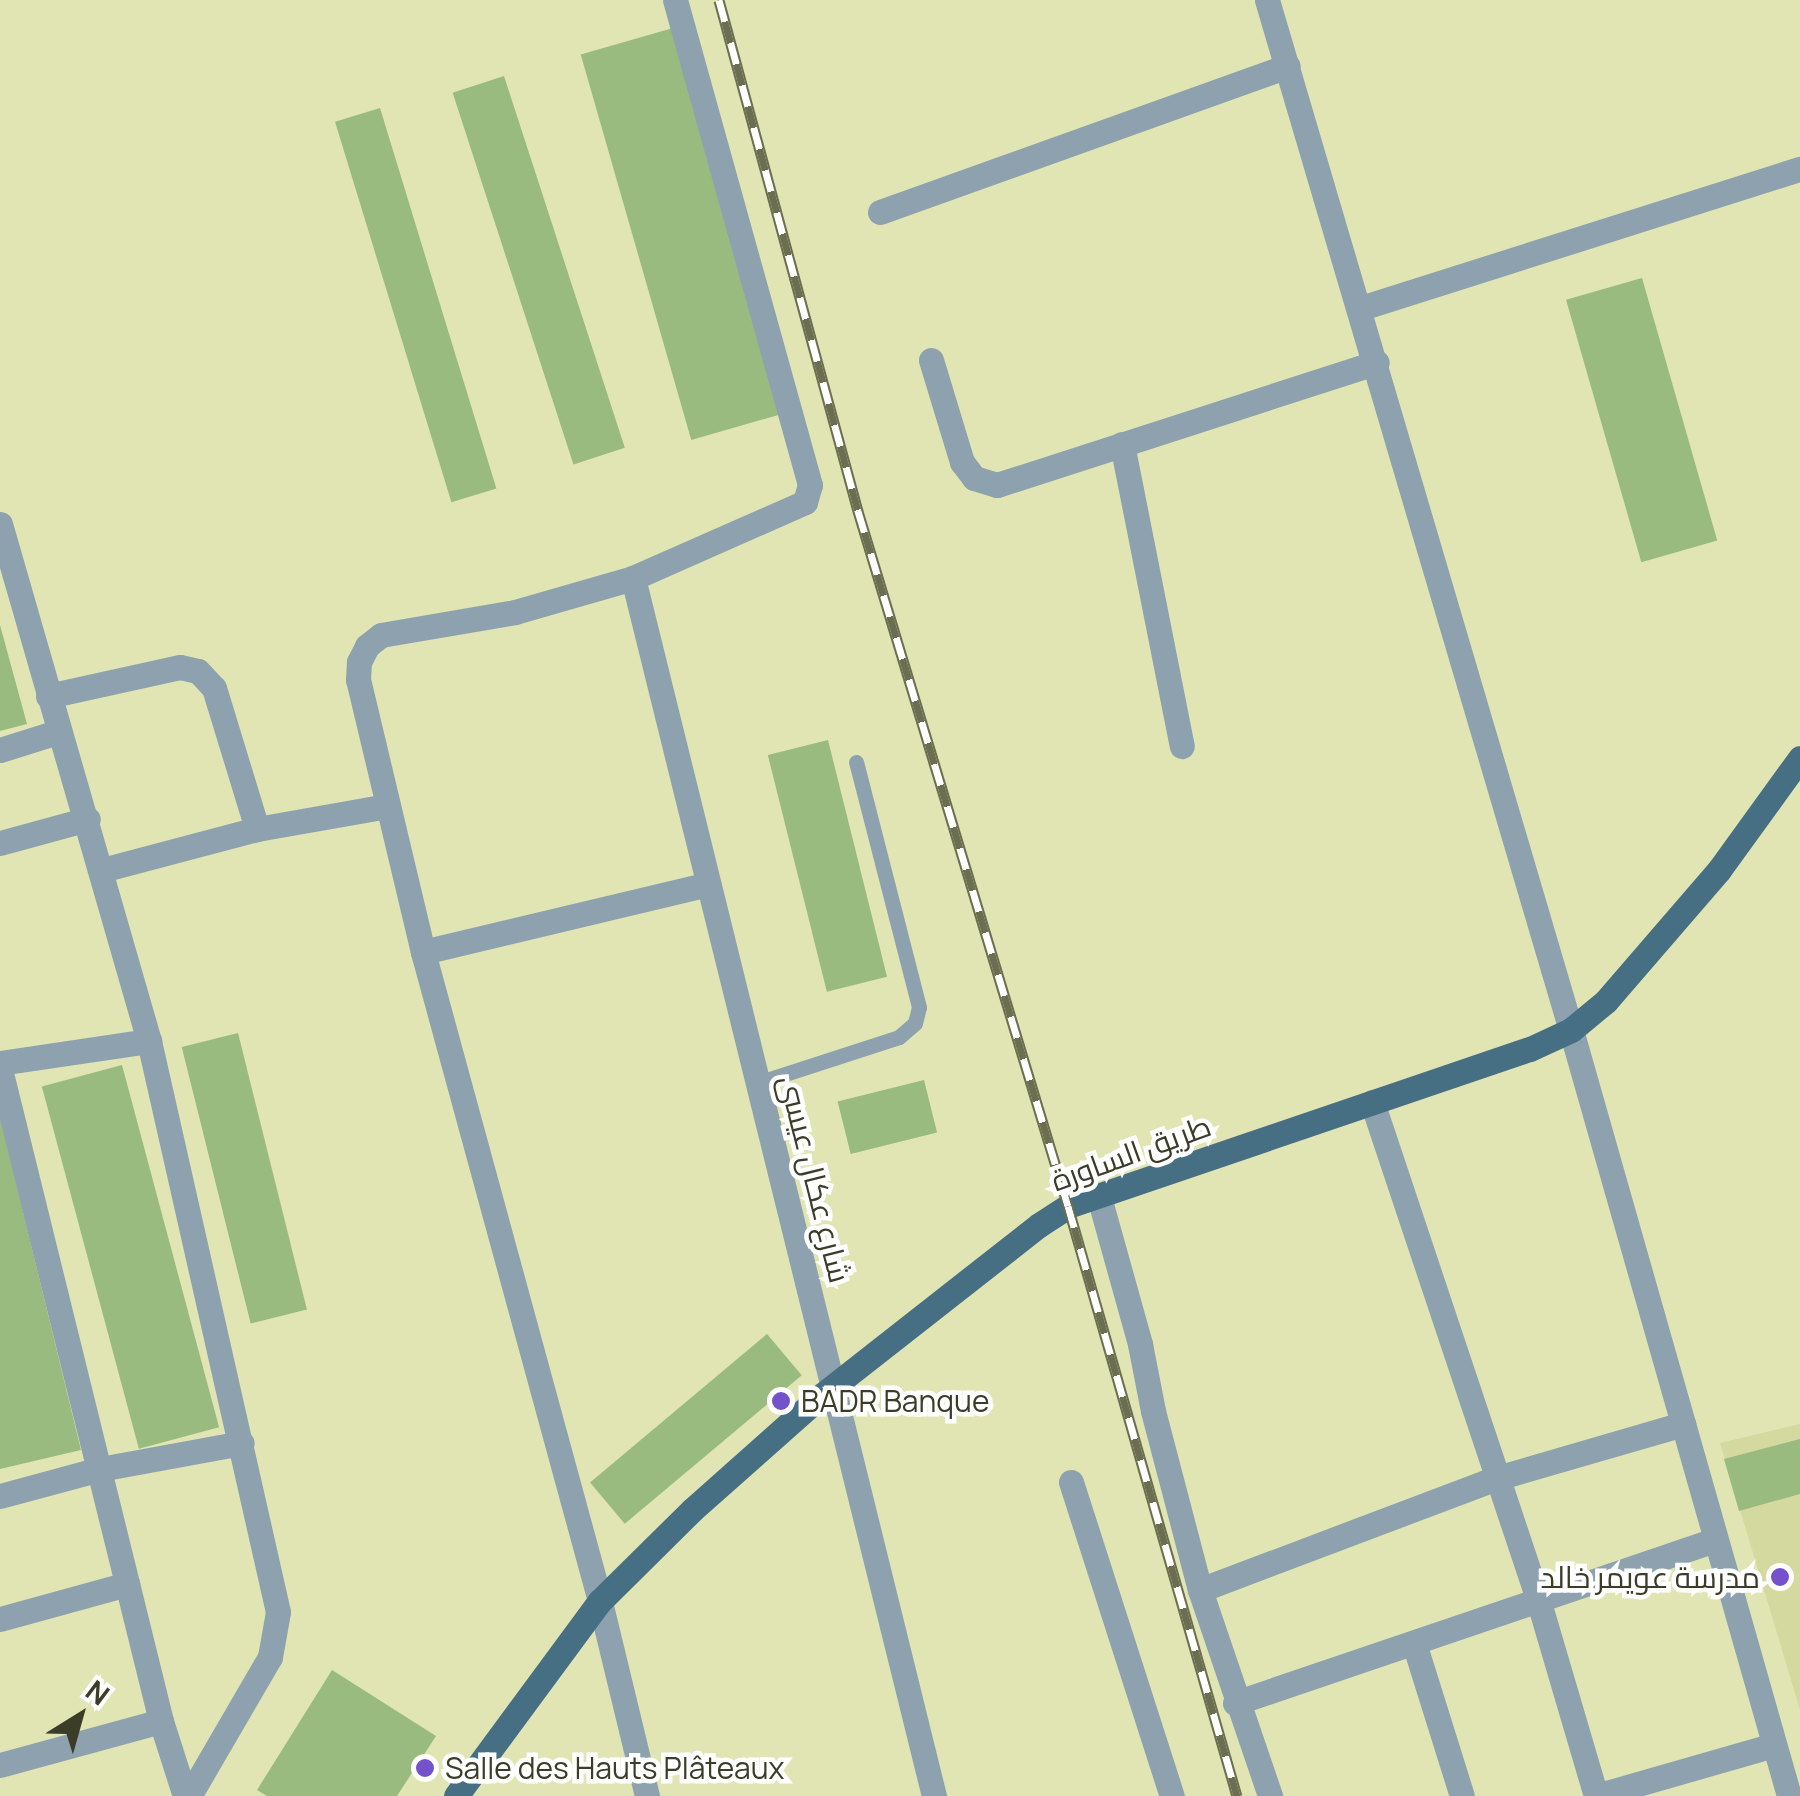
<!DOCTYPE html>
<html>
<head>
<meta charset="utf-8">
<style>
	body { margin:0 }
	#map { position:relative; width:1800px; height:1796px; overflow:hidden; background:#e0e5b3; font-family:Manrope,Cairo,sans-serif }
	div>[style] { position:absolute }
	.built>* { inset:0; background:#d4d9a0 }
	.building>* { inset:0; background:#99bb7f; transform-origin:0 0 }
	.service>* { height:15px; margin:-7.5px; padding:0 7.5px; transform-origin:7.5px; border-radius:7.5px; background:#8da2ae }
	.minor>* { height:25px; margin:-12.5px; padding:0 12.5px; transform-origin:12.5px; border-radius:12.5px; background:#8da2ae }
	.primary>* { height:25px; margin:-12.5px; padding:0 12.5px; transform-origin:12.5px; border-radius:12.5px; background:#476f84 }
	.rail>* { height:11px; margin-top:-5.5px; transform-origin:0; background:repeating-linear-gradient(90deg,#fff 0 22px,#6b6e51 0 44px); box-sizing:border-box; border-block:2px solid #6b6e51 }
	.dots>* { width:28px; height:28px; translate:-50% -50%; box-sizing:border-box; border:5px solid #fff; border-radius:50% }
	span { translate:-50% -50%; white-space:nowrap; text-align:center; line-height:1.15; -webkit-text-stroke:9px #fff; paint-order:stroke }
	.street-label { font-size:30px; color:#3b3d29 }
	.poi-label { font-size:30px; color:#3b3d29 }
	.left { translate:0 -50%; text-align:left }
	.right { translate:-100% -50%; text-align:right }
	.north { position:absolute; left:30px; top:1666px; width:100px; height:100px; -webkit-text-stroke:8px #fff; paint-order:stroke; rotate:37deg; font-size:28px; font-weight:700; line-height:40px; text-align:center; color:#3b3d29 }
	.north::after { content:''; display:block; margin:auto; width:35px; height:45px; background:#3b3d29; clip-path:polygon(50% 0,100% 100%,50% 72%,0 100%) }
</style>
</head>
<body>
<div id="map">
	<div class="built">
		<i style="clip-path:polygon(1800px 1424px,1800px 1710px,1720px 1443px)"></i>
	</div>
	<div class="building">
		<i style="left:673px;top:28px;width:401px;height:96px;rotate:74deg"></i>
		<i style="left:504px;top:76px;width:391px;height:54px;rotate:72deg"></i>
		<i style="left:380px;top:108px;width:398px;height:47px;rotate:73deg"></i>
		<i style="left:1642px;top:278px;width:273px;height:79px;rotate:74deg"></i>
		<i style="clip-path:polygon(0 625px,27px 724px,0 731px)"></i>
		<i style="left:828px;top:740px;width:244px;height:62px;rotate:76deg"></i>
		<i style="left:238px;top:1033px;width:285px;height:58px;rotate:76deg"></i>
		<i style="left:122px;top:1065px;width:375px;height:83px;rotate:75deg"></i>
		<i style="left:924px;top:1080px;width:54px;height:89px;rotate:76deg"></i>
		<i style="clip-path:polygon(0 1117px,81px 1450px,0 1469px)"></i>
		<i style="left:767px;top:1334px;width:54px;height:231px;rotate:50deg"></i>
		<i style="clip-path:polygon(1800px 1439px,1800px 1494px,1739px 1511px,1724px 1459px)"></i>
		<i style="clip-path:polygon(332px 1670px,436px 1736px,397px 1796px,267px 1796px,257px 1790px)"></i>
	</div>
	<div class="service">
		<i style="left:757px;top:1083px;width:149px;rotate:-17.9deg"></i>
		<i style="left:899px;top:1037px;width:21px;rotate:-41deg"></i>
		<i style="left:915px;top:1023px;width:16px;rotate:-76deg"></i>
		<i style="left:919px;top:1007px;width:253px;rotate:-104.4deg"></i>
	</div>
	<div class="minor">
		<i style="left:1267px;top:0;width:1074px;rotate:73.56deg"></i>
		<i style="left:1571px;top:1030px;width:796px;rotate:74.11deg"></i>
		<i style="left:880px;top:212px;width:433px;rotate:-19.7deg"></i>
		<i style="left:1361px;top:308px;width:460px;rotate:-17.6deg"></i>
		<i style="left:931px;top:360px;width:107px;rotate:73.1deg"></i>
		<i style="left:962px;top:462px;width:20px;rotate:53deg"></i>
		<i style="left:974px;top:478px;width:24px;rotate:17deg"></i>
		<i style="left:997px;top:485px;width:399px;rotate:-17.9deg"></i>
		<i style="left:1122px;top:444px;width:308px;rotate:78.8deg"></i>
		<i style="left:0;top:524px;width:538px;rotate:73.92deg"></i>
		<i style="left:149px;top:1041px;width:585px;rotate:77.27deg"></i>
		<i style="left:278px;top:1612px;width:46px;rotate:100.1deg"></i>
		<i style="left:270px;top:1657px;width:161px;rotate:120.2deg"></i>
		<i style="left:633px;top:578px;width:1255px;rotate:76.12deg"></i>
		<i style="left:48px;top:696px;width:135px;rotate:-12.4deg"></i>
		<i style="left:180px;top:667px;width:18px;rotate:13deg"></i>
		<i style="left:198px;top:671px;width:23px;rotate:47deg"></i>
		<i style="left:214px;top:688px;width:147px;rotate:73deg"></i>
		<i style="left:0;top:750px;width:60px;rotate:-17.5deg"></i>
		<i style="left:0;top:843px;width:91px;rotate:-15.3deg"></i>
		<i style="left:102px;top:870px;width:160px;rotate:-14.8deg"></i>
		<i style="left:257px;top:829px;width:133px;rotate:-10deg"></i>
		<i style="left:423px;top:952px;width:293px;rotate:-13.4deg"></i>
		<i style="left:0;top:1063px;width:151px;rotate:-8.4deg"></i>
		<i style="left:0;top:1069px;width:672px;rotate:76.13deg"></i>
		<i style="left:161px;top:1721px;width:79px;rotate:72.3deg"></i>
		<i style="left:1372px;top:1102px;width:524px;rotate:71.53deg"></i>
		<i style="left:1538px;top:1599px;width:205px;rotate:73.6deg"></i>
		<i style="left:1099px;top:1197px;width:153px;rotate:74.4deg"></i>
		<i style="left:1140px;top:1344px;width:68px;rotate:79deg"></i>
		<i style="left:1153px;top:1411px;width:185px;rotate:75.3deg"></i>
		<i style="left:1200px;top:1590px;width:218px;rotate:71.2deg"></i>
		<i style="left:1071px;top:1482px;width:330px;rotate:72.2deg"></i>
		<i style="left:0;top:1496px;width:104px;rotate:-15.1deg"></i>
		<i style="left:100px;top:1469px;width:144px;rotate:-10.4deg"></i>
		<i style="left:1200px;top:1590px;width:317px;rotate:-20.7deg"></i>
		<i style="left:1497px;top:1478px;width:194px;rotate:-16.2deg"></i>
		<i style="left:0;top:1619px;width:132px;rotate:-15.4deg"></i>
		<i style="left:1414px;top:1643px;width:160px;rotate:72.6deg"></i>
		<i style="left:1235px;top:1703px;width:507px;rotate:-18.76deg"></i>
		<i style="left:0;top:1765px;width:167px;rotate:-15.3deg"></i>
		<i style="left:647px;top:1796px;width:201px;rotate:-103.6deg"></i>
		<i style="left:600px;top:1601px;width:673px;rotate:-105.26deg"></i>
		<i style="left:423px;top:952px;width:280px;rotate:-103.4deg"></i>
		<i style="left:358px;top:680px;width:18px;rotate:-87deg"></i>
		<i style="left:359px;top:662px;width:18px;rotate:-63deg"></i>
		<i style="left:367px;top:646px;width:18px;rotate:-38deg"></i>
		<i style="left:381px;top:635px;width:136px;rotate:-9.7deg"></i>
		<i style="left:515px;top:612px;width:123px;rotate:-16.1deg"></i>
		<i style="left:633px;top:578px;width:188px;rotate:-23.8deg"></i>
		<i style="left:805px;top:502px;width:18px;rotate:-74deg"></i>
		<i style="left:810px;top:485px;width:503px;rotate:-105.55deg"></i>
		<i style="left:1596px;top:1796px;width:185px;rotate:-16deg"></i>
	</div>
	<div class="primary">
		<i style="left:456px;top:1796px;width:242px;rotate:-53.6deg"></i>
		<i style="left:600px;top:1601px;width:129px;rotate:-44.7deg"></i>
		<i style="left:692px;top:1510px;width:167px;rotate:-41.6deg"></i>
		<i style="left:817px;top:1399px;width:282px;rotate:-38.1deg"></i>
		<i style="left:1039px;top:1225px;width:35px;rotate:-33deg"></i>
		<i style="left:1068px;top:1206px;width:488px;rotate:-18.8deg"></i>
		<i style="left:1530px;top:1049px;width:45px;rotate:-24.9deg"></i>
		<i style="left:1571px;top:1030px;width:45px;rotate:-39.6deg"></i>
		<i style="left:1606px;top:1001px;width:173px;rotate:-49.2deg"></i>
		<i style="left:1719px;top:870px;width:138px;rotate:-54.1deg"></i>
	</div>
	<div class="rail">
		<i style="left:719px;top:0;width:530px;rotate:74.78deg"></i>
		<i style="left:858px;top:511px;width:726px;rotate:73.19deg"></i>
		<i style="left:1068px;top:1206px;width:614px;rotate:74.02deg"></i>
	</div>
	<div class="dots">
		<i style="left:781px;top:1401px;background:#7452cc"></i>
		<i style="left:1780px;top:1577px;background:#7452cc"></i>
		<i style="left:425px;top:1768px;background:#7452cc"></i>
	</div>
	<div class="street-label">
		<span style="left:1131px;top:1153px;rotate:-20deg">طريق الساورة</span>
		<span style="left:815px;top:1179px;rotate:76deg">شارع عكال عيسى</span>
	</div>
	<div class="poi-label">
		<span class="left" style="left:801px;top:1401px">BADR Banque</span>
		<span class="right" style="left:1760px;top:1577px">مدرسة عويمر خالد</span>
		<span class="left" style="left:445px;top:1768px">Salle des Hauts Plâteaux</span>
	</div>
	<div class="north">N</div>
</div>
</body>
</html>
